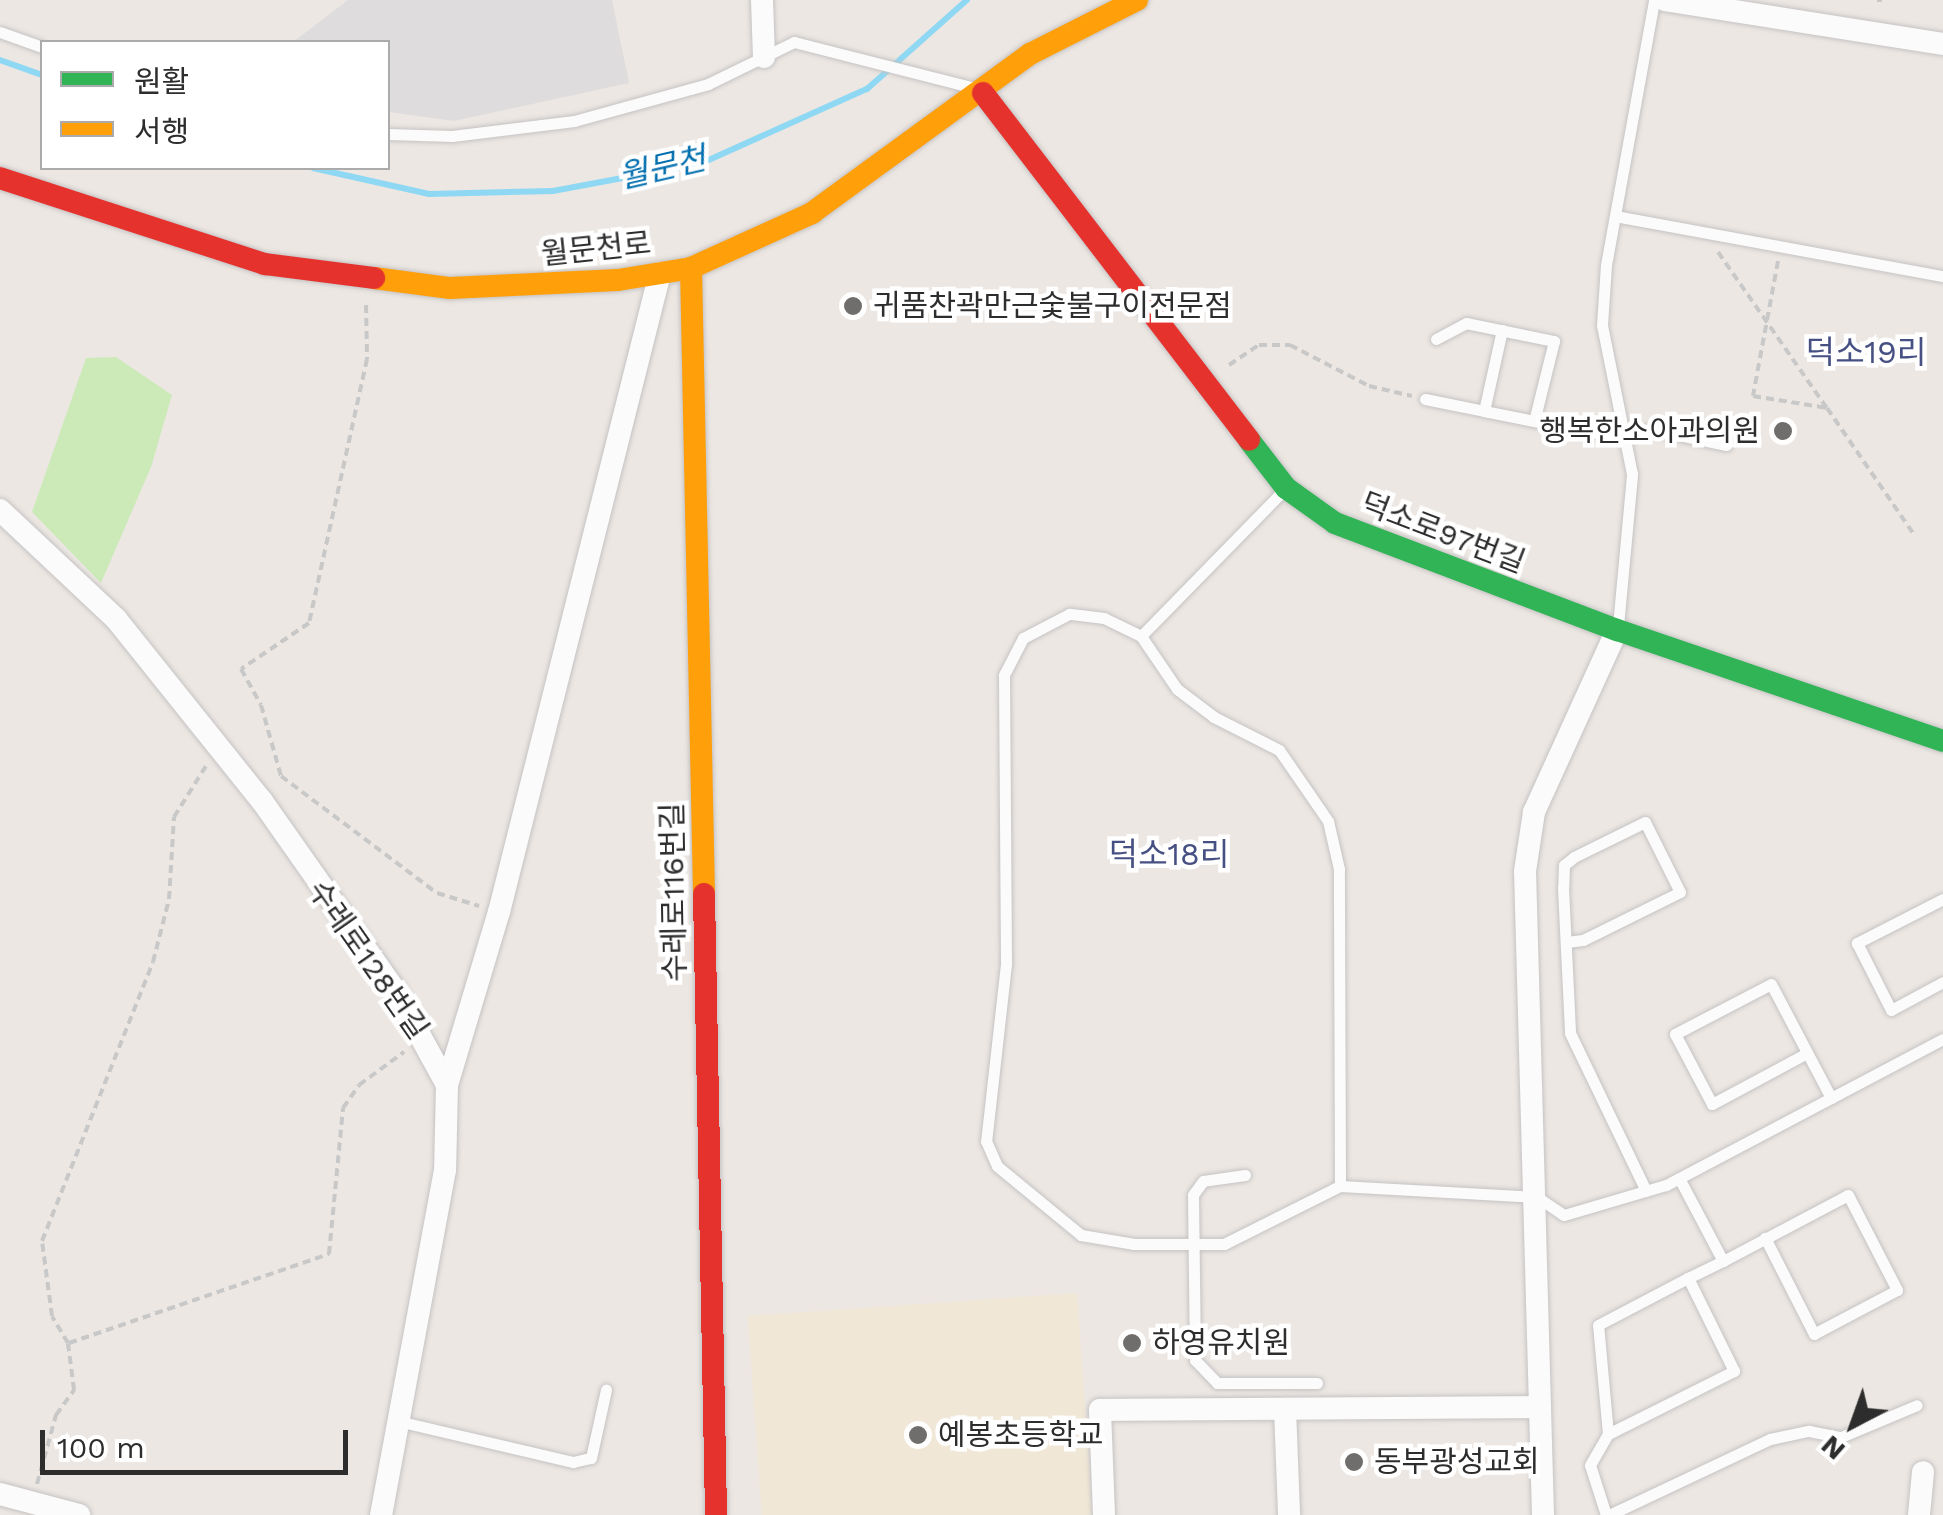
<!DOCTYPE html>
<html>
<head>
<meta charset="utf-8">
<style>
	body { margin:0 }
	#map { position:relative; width:1943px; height:1515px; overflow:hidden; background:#ece7e2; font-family:"Work Sans","Noto Sans KR",sans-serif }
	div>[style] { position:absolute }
	.industrial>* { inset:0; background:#dfdcde }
	.education>* { inset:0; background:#f0e7d6; transform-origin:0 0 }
	.green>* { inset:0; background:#cbeab8 }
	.stream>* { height:6px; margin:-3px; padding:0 3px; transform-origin:3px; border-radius:3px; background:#8fd8f4 }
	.path>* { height:4px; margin-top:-2px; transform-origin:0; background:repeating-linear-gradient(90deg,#c8c8c8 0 8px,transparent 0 13px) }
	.roads { filter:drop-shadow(0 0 2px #c5c3c4) drop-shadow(0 0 2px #c5c3c4) }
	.lane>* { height:11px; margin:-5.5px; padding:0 5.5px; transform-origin:5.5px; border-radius:5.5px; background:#fcfbfb }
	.street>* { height:22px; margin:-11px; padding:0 11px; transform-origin:11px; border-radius:11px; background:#fcfbfb }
	.fast>* { height:22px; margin:-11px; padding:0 11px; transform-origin:11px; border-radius:11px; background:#30b455 }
	.slow>* { height:22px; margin:-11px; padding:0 11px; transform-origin:11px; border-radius:11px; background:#ff9f0a }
	.jam>* { height:22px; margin:-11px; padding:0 11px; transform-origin:11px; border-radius:11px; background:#e5322d }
	.dots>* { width:28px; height:28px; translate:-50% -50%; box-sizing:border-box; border:5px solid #fff; border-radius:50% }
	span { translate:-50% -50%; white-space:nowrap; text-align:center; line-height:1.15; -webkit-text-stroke:9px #fff; paint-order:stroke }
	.street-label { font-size:30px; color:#2d2d2d }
	.poi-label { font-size:30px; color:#2d2d2d }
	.left { translate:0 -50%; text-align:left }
	.right { translate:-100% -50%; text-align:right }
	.water-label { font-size:32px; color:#006eae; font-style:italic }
	.neighbourhood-label { font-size:32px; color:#475083 }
	.legend { position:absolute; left:40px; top:40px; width:350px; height:130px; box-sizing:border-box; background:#fff; border:2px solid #ababab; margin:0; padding:12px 18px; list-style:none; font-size:30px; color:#2d2d2d }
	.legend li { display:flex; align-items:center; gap:20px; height:50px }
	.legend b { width:50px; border:2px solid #ababab }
	.north { position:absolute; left:1803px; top:1375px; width:100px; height:100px; -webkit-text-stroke:8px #fff; paint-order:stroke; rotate:221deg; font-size:28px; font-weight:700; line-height:40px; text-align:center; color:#2d2d2d }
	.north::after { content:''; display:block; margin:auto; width:35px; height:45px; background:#2d2d2d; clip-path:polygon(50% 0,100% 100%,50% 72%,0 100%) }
	.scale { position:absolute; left:40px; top:1430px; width:308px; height:45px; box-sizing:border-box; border:5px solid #2d2d2d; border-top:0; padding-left:12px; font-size:30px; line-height:35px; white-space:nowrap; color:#2d2d2d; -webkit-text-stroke:8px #fff; paint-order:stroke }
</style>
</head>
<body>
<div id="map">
	<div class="industrial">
		<i style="clip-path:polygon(348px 0,612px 0,629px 83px,454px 121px,388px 112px,388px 42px,293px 42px)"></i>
	</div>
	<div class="education">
		<i style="left:1077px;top:1293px;width:222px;height:330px;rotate:86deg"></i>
	</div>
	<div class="green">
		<i style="clip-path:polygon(116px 357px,172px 395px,151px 467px,101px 583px,32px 512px,86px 358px)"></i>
	</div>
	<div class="stream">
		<i style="left:0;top:60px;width:45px;rotate:19.7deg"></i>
		<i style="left:313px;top:168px;width:119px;rotate:12.6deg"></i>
		<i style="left:429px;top:194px;width:124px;rotate:-1.4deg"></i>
		<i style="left:553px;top:191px;width:152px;rotate:-10.6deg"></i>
		<i style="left:702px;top:163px;width:181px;rotate:-24.2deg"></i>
		<i style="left:867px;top:89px;width:134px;rotate:-41.7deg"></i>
	</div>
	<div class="path">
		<i style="left:1877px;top:0;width:5px"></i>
		<i style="left:1718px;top:252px;width:190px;rotate:55.1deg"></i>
		<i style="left:1778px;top:261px;width:137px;rotate:100.5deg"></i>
		<i style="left:1753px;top:396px;width:75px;rotate:9.2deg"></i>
		<i style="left:1827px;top:408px;width:155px;rotate:55.5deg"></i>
		<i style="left:366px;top:305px;width:54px;rotate:88.9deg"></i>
		<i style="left:367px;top:359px;width:270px;rotate:102.4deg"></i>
		<i style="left:309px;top:623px;width:82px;rotate:145.9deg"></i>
		<i style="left:241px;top:669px;width:41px;rotate:60.9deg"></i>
		<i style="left:261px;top:705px;width:74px;rotate:74.3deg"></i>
		<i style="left:281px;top:776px;width:195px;rotate:36.9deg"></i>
		<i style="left:437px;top:893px;width:44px;rotate:17.2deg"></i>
		<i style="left:1229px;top:365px;width:36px;rotate:-34deg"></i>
		<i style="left:1259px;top:345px;width:31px"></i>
		<i style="left:1290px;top:345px;width:89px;rotate:27.4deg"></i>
		<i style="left:1369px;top:386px;width:44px;rotate:13.1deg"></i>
		<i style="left:69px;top:1343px;width:275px;rotate:-18.9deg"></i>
		<i style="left:329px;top:1254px;width:147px;rotate:-84.5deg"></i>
		<i style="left:343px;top:1108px;width:28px;rotate:-55deg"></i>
		<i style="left:359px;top:1085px;width:56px;rotate:-36.3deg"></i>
		<i style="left:37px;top:1484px;width:72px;rotate:-74.6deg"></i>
		<i style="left:56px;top:1415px;width:31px;rotate:-54deg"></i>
		<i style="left:74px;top:1390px;width:47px;rotate:-97.3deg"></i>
		<i style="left:68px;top:1343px;width:31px;rotate:-121deg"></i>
		<i style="left:52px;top:1316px;width:76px;rotate:-97.6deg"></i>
		<i style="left:42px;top:1241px;width:300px;rotate:-68.3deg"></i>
		<i style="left:153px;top:962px;width:65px;rotate:-75.7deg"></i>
		<i style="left:169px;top:899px;width:82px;rotate:-86.5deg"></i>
		<i style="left:174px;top:817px;width:60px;rotate:-57.9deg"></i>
	</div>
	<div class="roads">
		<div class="lane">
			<i style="left:0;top:32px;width:45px;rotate:19.7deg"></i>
			<i style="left:388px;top:134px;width:64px;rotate:1.8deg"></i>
			<i style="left:452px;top:136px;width:123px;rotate:-7deg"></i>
			<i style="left:574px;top:121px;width:139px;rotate:-15.4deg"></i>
			<i style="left:708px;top:84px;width:96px;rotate:-26deg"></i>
			<i style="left:794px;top:42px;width:187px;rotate:14.3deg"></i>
			<i style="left:1615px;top:216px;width:333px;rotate:10.4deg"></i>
			<i style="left:1436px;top:339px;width:34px;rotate:-28deg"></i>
			<i style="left:1466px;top:323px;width:90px;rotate:11.6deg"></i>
			<i style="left:1554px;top:341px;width:82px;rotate:104deg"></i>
			<i style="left:1534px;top:421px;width:51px;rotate:-168.7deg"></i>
			<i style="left:1484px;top:411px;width:83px;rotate:-77.5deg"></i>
			<i style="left:1425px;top:399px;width:60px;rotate:11.5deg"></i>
			<i style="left:1534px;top:421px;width:92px;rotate:10.7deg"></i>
			<i style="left:1624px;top:438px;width:28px;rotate:-18deg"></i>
			<i style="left:1651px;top:429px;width:77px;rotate:12deg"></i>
			<i style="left:1618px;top:626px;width:153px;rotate:-84.7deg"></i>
			<i style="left:1632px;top:474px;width:152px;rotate:-101.4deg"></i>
			<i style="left:1602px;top:325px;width:60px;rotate:-86.2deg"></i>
			<i style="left:1606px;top:265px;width:269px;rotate:-79.7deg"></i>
			<i style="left:1141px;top:636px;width:203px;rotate:-45.6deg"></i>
			<i style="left:1943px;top:899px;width:97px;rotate:152.9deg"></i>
			<i style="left:1857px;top:943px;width:75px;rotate:63.1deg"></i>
			<i style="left:1891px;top:1010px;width:59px;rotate:-28.3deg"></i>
			<i style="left:1566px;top:942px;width:17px;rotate:-7deg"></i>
			<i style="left:1583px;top:940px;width:108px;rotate:-26.3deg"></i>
			<i style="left:1680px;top:892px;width:78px;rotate:-116.6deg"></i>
			<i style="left:1645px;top:822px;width:79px;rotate:153.8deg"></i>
			<i style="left:1574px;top:857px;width:13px;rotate:141deg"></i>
			<i style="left:1564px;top:865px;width:23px;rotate:92deg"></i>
			<i style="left:1563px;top:888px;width:145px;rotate:87.2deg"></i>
			<i style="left:1570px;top:1033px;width:175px;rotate:64.3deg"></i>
			<i style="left:1807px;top:1053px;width:108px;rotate:151.8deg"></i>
			<i style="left:1712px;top:1104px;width:79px;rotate:-117.9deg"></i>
			<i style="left:1675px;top:1034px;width:108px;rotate:-27.5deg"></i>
			<i style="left:1771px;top:984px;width:129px;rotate:62.2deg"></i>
			<i style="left:1245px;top:1175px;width:42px;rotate:171.9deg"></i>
			<i style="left:1203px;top:1181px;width:17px;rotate:126deg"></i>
			<i style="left:1193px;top:1195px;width:165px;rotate:89.3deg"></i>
			<i style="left:1195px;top:1360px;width:32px;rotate:46deg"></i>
			<i style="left:1217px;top:1383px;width:100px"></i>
			<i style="left:1679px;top:1178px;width:94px;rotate:62.1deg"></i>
			<i style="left:1723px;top:1261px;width:141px;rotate:-27.8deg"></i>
			<i style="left:1848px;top:1195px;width:107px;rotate:62.7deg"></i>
			<i style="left:1897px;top:1290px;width:94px;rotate:152.1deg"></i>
			<i style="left:1814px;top:1334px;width:108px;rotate:-117deg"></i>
			<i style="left:1340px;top:1186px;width:317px;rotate:-90.2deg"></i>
			<i style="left:1339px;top:869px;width:49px;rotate:-102.9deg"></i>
			<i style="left:1328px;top:821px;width:86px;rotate:-124.6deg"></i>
			<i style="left:1279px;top:750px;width:73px;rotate:-153.1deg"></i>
			<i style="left:1214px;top:717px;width:46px;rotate:-142.9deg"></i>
			<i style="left:1177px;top:689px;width:64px;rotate:-124.2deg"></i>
			<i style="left:1141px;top:636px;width:41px;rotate:-154.1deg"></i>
			<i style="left:1104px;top:618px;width:35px;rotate:-173deg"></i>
			<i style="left:1069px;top:614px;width:52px;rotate:152.4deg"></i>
			<i style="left:1023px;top:638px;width:42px;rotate:117.2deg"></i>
			<i style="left:1004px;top:675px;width:289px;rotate:89.6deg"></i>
			<i style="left:1006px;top:964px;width:178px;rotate:96.4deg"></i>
			<i style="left:986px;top:1141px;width:27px;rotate:66deg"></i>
			<i style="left:997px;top:1166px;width:109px;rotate:39.4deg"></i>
			<i style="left:1081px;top:1235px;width:54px;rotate:9.6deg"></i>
			<i style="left:1134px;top:1244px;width:90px"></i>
			<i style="left:1224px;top:1244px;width:130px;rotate:-26.6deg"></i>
			<i style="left:1340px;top:1186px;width:197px;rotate:3.2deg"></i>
			<i style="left:1537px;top:1197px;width:32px;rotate:34deg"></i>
			<i style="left:1564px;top:1215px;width:106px;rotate:-16.4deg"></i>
			<i style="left:1666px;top:1185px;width:313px;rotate:-27.8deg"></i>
			<i style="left:402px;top:1422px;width:176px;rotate:13.2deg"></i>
			<i style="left:573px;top:1462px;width:18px;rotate:-13deg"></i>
			<i style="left:591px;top:1458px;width:70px;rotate:-77.6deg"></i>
			<i style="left:1608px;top:1434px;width:109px;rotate:-95.2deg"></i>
			<i style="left:1598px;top:1325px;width:102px;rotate:-27.6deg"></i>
			<i style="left:1606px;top:1515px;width:52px;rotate:-107.7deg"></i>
			<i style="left:1590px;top:1465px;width:36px;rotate:-60deg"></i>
			<i style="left:1608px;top:1434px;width:141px;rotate:-26.6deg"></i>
			<i style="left:1734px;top:1371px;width:104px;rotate:-116.3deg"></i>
			<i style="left:1688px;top:1278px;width:39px;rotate:-26deg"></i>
			<i style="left:1609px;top:1515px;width:178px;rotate:-25.3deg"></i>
			<i style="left:1770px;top:1439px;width:40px;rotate:-12deg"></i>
			<i style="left:1809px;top:1431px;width:33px;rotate:11deg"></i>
			<i style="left:1841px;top:1437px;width:82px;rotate:-22.8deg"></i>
		</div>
		<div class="street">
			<i style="left:762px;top:0;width:57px;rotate:88deg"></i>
			<i style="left:1665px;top:0;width:281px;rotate:9deg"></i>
			<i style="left:0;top:510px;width:159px;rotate:43.2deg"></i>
			<i style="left:116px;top:619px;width:233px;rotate:51.3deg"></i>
			<i style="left:262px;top:801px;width:231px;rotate:54.9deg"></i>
			<i style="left:395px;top:990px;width:108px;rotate:61.3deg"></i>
			<i style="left:447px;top:1085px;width:85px;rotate:91.3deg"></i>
			<i style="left:445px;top:1170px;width:351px;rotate:100.5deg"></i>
			<i style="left:447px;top:1085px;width:181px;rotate:-73.3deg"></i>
			<i style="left:499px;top:912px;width:659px;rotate:-75.86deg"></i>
			<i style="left:1285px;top:1409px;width:106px;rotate:87.8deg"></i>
			<i style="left:0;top:1494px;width:82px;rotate:14.9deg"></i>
			<i style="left:1104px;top:1515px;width:105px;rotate:-92.2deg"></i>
			<i style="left:1100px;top:1410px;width:436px;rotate:-0.4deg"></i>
			<i style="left:1543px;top:1515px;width:644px;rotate:-91.6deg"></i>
			<i style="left:1525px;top:871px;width:60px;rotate:-81.3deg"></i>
			<i style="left:1534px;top:812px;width:200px;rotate:-65.5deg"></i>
			<i style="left:1919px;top:1515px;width:43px;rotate:-84.7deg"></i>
		</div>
		<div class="fast">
			<i style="left:1249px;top:440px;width:61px;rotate:52.4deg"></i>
			<i style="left:1286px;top:488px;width:60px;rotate:35.5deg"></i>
			<i style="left:1335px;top:523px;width:302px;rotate:20.8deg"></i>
			<i style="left:1617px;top:630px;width:344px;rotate:18.8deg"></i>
		</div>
		<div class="slow">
			<i style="left:691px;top:268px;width:626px;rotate:88.81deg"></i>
			<i style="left:374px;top:278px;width:77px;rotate:7.5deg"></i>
			<i style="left:450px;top:288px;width:168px;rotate:-2.7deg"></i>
			<i style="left:618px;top:280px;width:74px;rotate:-9.3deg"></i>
			<i style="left:691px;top:268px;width:133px;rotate:-24.4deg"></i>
			<i style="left:812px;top:213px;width:270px;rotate:-36.1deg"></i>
			<i style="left:1030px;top:54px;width:120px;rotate:-26.8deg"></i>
		</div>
		<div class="jam">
			<i style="left:983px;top:93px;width:437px;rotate:52.5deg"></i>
			<i style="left:0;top:178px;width:279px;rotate:18deg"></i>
			<i style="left:265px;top:264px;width:110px;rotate:7.3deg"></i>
			<i style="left:704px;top:894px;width:621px;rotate:88.89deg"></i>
		</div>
	</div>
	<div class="dots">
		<i style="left:853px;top:306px;background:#706e6c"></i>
		<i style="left:1783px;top:431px;background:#706e6c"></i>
		<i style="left:1132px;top:1343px;background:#706e6c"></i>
		<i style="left:918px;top:1435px;background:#706e6c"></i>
		<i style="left:1354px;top:1462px;background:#706e6c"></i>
	</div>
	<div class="street-label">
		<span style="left:596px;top:249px;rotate:-6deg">월문천로</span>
		<span style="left:1443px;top:533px;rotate:21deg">덕소로97번길</span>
		<span style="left:674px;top:892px;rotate:-91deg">수레로116번길</span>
		<span style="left:368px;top:960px;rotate:55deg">수레로128번길</span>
	</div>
	<div class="poi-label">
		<span class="left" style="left:873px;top:306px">귀품찬곽만근숯불구이전문점</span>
		<span class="right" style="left:1760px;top:431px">행복한소아과의원</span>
		<span class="left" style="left:1152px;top:1343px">하영유치원</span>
		<span class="left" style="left:938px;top:1435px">예봉초등학교</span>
		<span class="left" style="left:1374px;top:1462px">동부광성교회</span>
	</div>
	<div class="water-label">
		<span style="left:662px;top:168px;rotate:-13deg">월문천</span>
	</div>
	<div class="neighbourhood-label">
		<span style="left:1866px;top:352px">덕소19리</span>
		<span style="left:1169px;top:854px">덕소18리</span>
	</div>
	<ul class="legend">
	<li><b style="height:12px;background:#30b455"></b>원활</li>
	<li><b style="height:12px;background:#ff9f0a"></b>서행</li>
	</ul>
	<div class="north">N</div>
	<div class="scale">100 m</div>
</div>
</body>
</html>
